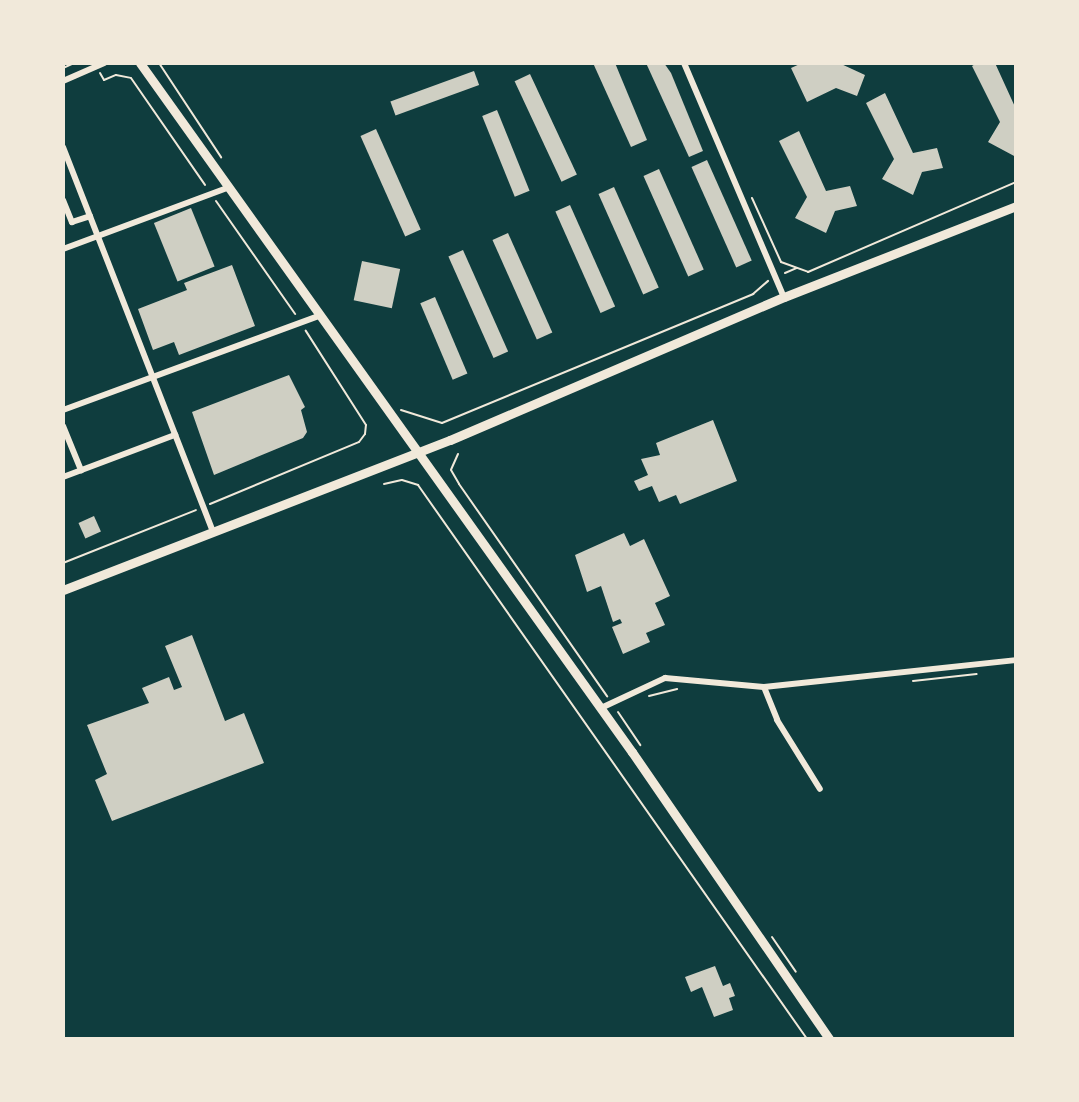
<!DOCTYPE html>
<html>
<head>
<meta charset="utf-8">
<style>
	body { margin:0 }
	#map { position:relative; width:1079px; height:1102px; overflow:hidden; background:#0f3d3e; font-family:Figtree,sans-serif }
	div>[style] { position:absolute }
	.building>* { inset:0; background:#cfcfc3; transform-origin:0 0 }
	.path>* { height:2px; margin:-1px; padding:0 1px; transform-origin:1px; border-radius:1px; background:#f1e9da }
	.minor>* { height:6px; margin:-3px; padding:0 3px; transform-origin:3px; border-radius:3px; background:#f1e9da }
	.secondary>* { height:9px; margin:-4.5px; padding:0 4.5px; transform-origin:4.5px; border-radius:4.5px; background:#f1e9da }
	span { translate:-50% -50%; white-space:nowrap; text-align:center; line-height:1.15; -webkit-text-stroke:7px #f1e9da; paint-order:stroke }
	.frame { position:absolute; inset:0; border:65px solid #f1e9da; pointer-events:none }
</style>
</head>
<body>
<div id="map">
	<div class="building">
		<i style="clip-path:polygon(593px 63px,615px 63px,647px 140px,631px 147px)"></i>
		<i style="clip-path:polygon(646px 63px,664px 63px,671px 73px,703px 151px,689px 157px)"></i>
		<i style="clip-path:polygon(802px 63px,839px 63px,865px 75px,857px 96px,836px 88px,807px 102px,791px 68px)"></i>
		<i style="clip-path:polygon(977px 63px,995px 63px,1016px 109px,1016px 157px,988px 142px,1000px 122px,972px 66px)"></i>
		<i style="left:474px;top:71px;width:15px;height:89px;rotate:70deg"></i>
		<i style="left:530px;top:74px;width:111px;height:17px;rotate:65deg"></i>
		<i style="clip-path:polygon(885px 93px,913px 153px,937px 148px,943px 168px,922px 172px,913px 195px,882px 179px,894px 159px,866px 103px)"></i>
		<i style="left:497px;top:110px;width:87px;height:16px;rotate:68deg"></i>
		<i style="left:376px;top:129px;width:110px;height:17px;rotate:66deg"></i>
		<i style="clip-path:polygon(799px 131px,826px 191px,850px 186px,857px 206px,835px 211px,826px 233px,795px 218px,807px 197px,779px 141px)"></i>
		<i style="left:707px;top:160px;width:110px;height:17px;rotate:66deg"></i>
		<i style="left:659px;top:169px;width:110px;height:17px;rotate:66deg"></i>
		<i style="left:614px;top:187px;width:110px;height:17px;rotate:66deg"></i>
		<i style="left:570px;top:205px;width:111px;height:16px;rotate:66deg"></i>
		<i style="left:191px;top:208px;width:63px;height:40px;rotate:68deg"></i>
		<i style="left:508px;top:233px;width:109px;height:17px;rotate:66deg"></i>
		<i style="left:463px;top:250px;width:111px;height:16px;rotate:66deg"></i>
		<i style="left:362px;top:261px;width:39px;height:40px;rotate:12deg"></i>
		<i style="clip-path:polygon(232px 265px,255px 326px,179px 355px,174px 342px,153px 350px,138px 309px,187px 290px,184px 283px)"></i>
		<i style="left:435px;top:297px;width:83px;height:16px;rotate:67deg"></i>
		<i style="clip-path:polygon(289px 375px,305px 407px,301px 410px,307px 432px,303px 438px,214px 475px,192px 412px)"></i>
		<i style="clip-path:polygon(713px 420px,737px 481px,680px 504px,676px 495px,659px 502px,652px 486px,639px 491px,634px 481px,648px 475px,641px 459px,660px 455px,656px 443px)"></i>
		<i style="left:94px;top:516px;width:17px;height:17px;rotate:66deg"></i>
		<i style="clip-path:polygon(624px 533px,630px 546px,644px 539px,670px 596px,655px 603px,665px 625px,646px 633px,650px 642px,623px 654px,612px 627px,622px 623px,620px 619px,613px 622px,601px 586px,587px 592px,575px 555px)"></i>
		<i style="clip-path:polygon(192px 635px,225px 721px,244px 713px,264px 763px,112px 821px,95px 780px,107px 774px,87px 725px,149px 703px,142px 688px,169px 677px,174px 690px,182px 687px,165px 646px)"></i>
		<i style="clip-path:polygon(715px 966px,723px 986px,730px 983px,735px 996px,729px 998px,733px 1010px,714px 1017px,702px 987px,691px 992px,685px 977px)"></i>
	</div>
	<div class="path">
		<i style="left:159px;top:63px;width:113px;rotate:56.6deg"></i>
		<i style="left:63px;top:68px;width:12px;rotate:-24deg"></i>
		<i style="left:100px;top:73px;width:8px;rotate:60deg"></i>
		<i style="left:104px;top:80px;width:13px;rotate:-23deg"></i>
		<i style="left:116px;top:75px;width:15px;rotate:11deg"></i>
		<i style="left:131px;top:78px;width:130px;rotate:55.3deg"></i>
		<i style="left:752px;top:198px;width:70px;rotate:65.6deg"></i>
		<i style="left:781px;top:262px;width:29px;rotate:20deg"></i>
		<i style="left:808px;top:272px;width:227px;rotate:-23.4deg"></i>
		<i style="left:216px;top:201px;width:138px;rotate:55deg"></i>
		<i style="left:785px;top:273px;width:13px;rotate:-23deg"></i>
		<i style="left:401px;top:410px;width:43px;rotate:17.6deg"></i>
		<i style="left:442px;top:423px;width:337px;rotate:-22.5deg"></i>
		<i style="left:753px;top:294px;width:20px;rotate:-41deg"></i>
		<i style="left:458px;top:454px;width:17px;rotate:114deg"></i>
		<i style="left:451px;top:470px;width:16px;rotate:60deg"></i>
		<i style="left:459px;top:484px;width:259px;rotate:55.1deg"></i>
		<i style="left:384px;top:484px;width:18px;rotate:-13deg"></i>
		<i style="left:402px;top:480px;width:17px;rotate:17deg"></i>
		<i style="left:418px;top:485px;width:677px;rotate:54.92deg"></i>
		<i style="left:210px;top:504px;width:161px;rotate:-22.6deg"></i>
		<i style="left:359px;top:442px;width:10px;rotate:-53deg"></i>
		<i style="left:365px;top:434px;width:9px;rotate:-84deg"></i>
		<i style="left:366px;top:425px;width:112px;rotate:-122.6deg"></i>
		<i style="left:63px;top:563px;width:143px;rotate:-21.7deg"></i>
		<i style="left:913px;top:681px;width:64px;rotate:-6.2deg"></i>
		<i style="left:649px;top:696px;width:29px;rotate:-14deg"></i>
		<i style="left:618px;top:712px;width:40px;rotate:56deg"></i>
		<i style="left:772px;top:937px;width:42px;rotate:55.6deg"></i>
	</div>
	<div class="minor">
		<i style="left:684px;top:63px;width:254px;rotate:66.9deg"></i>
		<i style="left:63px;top:81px;width:45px;rotate:-23.7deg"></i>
		<i style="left:63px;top:147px;width:413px;rotate:68.7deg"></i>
		<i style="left:63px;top:200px;width:24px;rotate:68deg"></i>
		<i style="left:72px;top:222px;width:19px;rotate:-18deg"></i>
		<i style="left:63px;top:249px;width:175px;rotate:-20.4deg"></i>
		<i style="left:63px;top:410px;width:272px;rotate:-20.2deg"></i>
		<i style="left:63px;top:426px;width:48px;rotate:67.8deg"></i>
		<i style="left:63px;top:477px;width:120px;rotate:-20.6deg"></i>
		<i style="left:764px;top:687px;width:35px;rotate:68deg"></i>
		<i style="left:777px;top:720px;width:81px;rotate:58.1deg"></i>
		<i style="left:601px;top:708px;width:71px;rotate:-25.1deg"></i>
		<i style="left:665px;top:678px;width:99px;rotate:5.2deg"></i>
		<i style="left:764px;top:687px;width:253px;rotate:-6.1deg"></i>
	</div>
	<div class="secondary">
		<i style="left:140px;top:63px;width:847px;rotate:54.47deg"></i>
		<i style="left:632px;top:752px;width:348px;rotate:55.5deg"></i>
		<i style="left:63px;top:590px;width:415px;rotate:-21.2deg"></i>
		<i style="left:450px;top:440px;width:363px;rotate:-23.2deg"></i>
		<i style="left:784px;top:297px;width:249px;rotate:-21.4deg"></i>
	</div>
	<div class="frame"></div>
</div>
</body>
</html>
